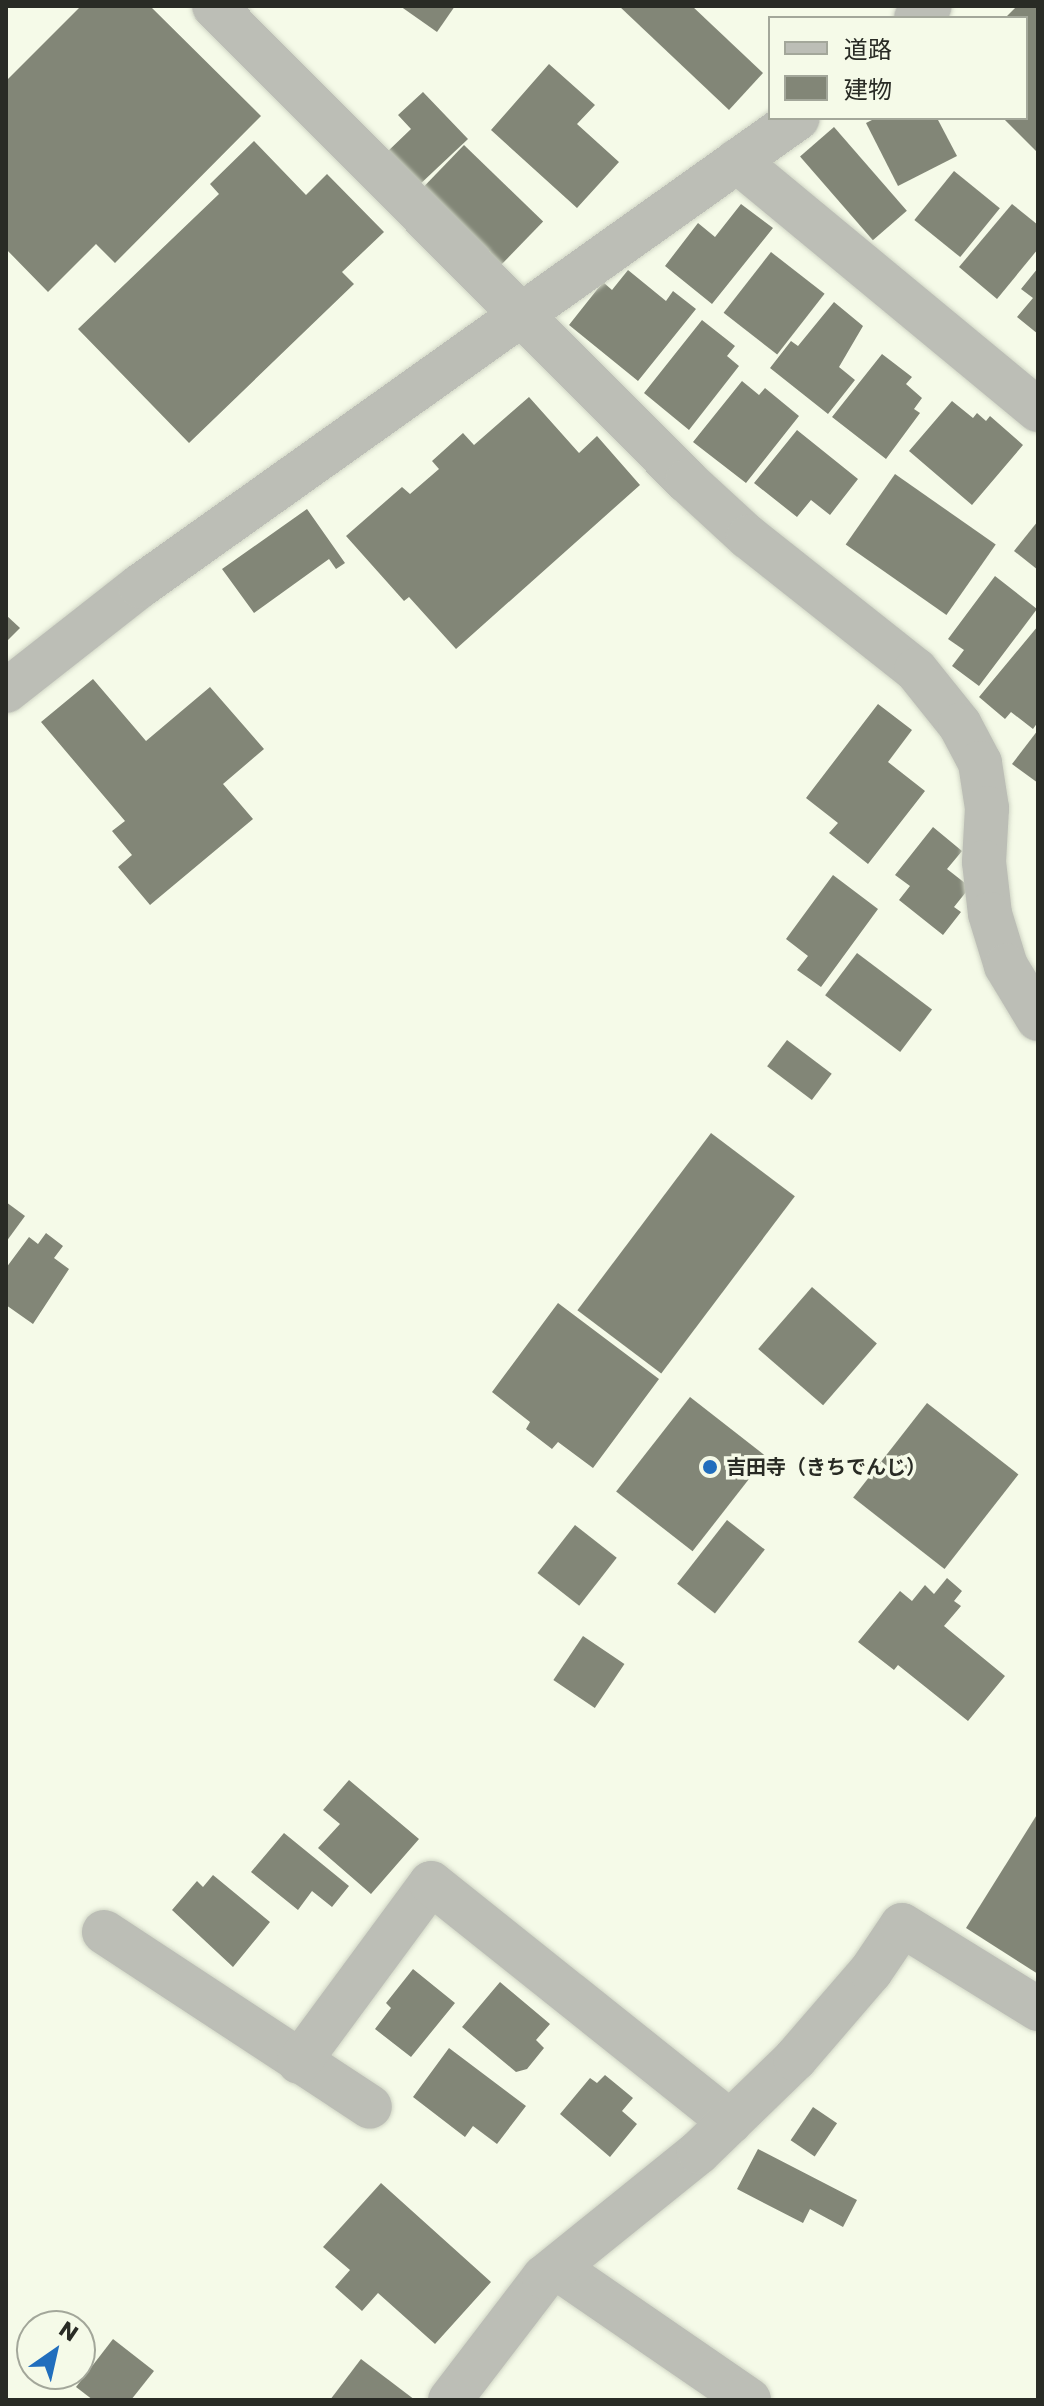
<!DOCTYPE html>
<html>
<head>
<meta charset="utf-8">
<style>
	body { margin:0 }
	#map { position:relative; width:1044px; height:2406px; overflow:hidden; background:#f5fae8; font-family:Poppins,"Noto Sans JP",sans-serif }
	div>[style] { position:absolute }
	.building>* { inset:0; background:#828677; transform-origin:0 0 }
	.roads { filter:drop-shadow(0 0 2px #d0d5c5) drop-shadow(0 0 2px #d0d5c5) }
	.minor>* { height:44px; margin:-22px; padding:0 22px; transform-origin:22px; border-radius:22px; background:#bcbeb6 }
	.dots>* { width:22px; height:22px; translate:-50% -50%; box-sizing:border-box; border:4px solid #f5fae8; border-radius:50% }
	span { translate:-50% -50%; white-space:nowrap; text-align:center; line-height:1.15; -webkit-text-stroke:7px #f5fae8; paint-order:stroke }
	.poi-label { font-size:20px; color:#292b25; font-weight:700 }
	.left { translate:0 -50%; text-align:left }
	.frame { position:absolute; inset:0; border:8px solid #292b25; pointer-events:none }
	.legend { position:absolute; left:768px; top:16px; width:260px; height:104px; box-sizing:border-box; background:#f5fae8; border:2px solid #a3a79a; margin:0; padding:10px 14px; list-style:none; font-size:24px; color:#292b25 }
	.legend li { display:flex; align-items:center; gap:16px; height:40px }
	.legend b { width:40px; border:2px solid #a3a79a }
	.north { position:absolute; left:16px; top:2310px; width:80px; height:80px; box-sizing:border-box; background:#f5fae8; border:2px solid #a3a79a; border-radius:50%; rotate:34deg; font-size:22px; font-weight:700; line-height:32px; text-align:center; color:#292b25 }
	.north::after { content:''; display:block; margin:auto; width:28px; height:36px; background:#216ebd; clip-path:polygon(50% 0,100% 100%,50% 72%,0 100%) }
</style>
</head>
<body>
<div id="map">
	<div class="building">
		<i style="clip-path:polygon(81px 6px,150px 6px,261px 116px,115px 263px,96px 244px,48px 292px,6px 249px,6px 81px)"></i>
		<i style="clip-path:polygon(400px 6px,455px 6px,437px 32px)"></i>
		<i style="clip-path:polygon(619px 6px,692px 6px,763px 73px,729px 110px)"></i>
		<i style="clip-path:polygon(1017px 6px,1038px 6px,1038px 153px,1003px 118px,1026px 118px,1026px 18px,1005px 18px)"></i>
		<i style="clip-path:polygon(549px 64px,595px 105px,577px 124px,619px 162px,577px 208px,491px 130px)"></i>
		<i style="clip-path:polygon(423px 92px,468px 139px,417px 187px,386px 153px,411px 129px,398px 115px)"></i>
		<i style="clip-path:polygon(876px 118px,937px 118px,957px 156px,898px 186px,866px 123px)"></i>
		<i style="left:834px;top:127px;width:111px;height:45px;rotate:49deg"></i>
		<i style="clip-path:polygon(254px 141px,306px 195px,327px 174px,384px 232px,342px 272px,354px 284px,189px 443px,78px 329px,219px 194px,210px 184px)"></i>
		<i style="left:464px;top:145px;width:110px;height:60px;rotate:44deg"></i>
		<i style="left:954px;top:171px;width:59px;height:63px;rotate:39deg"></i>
		<i style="clip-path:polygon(741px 204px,773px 228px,712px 304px,665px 266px,698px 223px,715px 237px)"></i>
		<i style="clip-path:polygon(1012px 204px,1038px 225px,1038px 249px,997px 299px,959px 267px)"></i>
		<i style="left:771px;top:252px;width:68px;height:77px;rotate:38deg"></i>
		<i style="clip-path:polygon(1038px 268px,1038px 334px,1017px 317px,1033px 298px,1021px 289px)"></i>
		<i style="clip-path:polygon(628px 270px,666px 301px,673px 291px,696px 309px,638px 381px,569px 325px,603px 282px,612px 290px)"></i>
		<i style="clip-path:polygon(834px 302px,863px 326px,839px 367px,855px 380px,828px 414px,770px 368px,791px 341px,798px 346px)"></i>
		<i style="clip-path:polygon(702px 320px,735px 346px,727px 356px,739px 366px,689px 430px,644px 393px)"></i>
		<i style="clip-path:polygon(882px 354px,912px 377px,906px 384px,922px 398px,914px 409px,920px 413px,886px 459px,832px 417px)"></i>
		<i style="clip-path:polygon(742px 381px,759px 395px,765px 388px,799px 416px,746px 483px,693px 442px)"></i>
		<i style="clip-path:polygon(529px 397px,579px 453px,597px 436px,640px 485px,456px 649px,409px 597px,404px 601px,346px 536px,402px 487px,410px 494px,439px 469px,432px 461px,463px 433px,474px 445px)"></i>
		<i style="clip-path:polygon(952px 401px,973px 418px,977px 413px,986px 421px,990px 416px,1023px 445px,972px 505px,909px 451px)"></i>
		<i style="clip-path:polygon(797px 430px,858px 479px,830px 515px,811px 500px,797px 517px,754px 483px)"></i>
		<i style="left:895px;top:474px;width:123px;height:86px;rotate:35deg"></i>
		<i style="clip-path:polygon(307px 509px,345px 563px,336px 569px,329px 559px,254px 613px,222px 569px)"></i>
		<i style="clip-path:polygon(1038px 521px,1038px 570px,1014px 551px)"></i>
		<i style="clip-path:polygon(995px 576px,1037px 609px,979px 686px,952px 666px,964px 650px,948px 639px)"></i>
		<i style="clip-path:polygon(6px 615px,20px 628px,6px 642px)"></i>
		<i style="clip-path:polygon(1038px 626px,1038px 722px,1033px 729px,1011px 712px,1005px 719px,979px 697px)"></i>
		<i style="clip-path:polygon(93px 679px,146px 741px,210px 687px,264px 749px,223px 784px,253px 819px,150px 905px,118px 867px,132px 855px,112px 831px,125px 821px,41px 722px)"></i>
		<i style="clip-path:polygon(878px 704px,912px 730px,888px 762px,925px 791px,868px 864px,829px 833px,838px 823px,806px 798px)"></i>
		<i style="clip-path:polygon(1038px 730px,1038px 783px,1012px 764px)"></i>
		<i style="clip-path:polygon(933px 827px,962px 851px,947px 869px,970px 887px,954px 907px,961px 912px,943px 935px,899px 900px,910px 886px,895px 875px)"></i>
		<i style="clip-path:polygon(833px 875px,878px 909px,821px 987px,797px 970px,808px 956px,786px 939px)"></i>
		<i style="left:857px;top:953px;width:94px;height:53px;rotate:37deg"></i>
		<i style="left:787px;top:1040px;width:56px;height:33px;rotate:37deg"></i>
		<i style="left:711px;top:1133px;width:105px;height:222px;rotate:37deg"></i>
		<i style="clip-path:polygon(6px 1202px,25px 1216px,6px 1242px)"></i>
		<i style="clip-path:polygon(46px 1233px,63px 1246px,54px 1258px,69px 1269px,33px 1324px,6px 1305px,6px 1268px,29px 1237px,38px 1244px)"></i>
		<i style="left:812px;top:1287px;width:86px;height:82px;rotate:41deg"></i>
		<i style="clip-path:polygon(558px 1303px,659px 1379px,593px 1468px,558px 1442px,552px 1449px,526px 1429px,530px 1422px,492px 1392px)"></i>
		<i style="left:690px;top:1397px;width:97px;height:120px;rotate:38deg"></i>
		<i style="left:927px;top:1403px;width:116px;height:120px;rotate:38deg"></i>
		<i style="left:727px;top:1520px;width:48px;height:81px;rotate:38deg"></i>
		<i style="left:575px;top:1525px;width:53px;height:61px;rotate:38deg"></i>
		<i style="clip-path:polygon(947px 1578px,962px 1591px,954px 1601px,961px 1606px,944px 1626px,1005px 1676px,968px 1721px,898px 1665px,894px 1670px,858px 1642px,900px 1591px,912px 1601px,925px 1585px,934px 1594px)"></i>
		<i style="left:583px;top:1636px;width:50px;height:53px;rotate:34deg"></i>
		<i style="clip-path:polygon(349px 1780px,419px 1839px,371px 1894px,318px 1848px,340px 1824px,323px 1810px)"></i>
		<i style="clip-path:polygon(1038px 1813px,1038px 1974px,966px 1928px)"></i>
		<i style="clip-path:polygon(284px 1833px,349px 1886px,332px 1907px,312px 1891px,298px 1910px,251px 1872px)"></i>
		<i style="clip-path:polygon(213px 1875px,270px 1922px,233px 1967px,172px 1910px,197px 1881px,203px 1887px)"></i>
		<i style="clip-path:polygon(413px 1969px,455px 2003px,411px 2057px,375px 2029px,391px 2008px,386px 2003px)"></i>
		<i style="clip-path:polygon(500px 1982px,550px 2024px,536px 2040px,544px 2048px,527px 2069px,516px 2072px,462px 2027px)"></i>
		<i style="clip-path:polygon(449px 2048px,526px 2106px,497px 2144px,473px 2126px,465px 2137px,413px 2097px)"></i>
		<i style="clip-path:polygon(605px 2075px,633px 2098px,622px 2111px,637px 2124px,610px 2157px,560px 2114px,590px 2078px,597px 2083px)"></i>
		<i style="left:813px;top:2107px;width:29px;height:40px;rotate:34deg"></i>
		<i style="clip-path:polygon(758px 2149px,857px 2200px,843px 2227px,810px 2209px,803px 2223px,737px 2189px)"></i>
		<i style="clip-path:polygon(381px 2183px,491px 2282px,435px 2344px,378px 2293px,362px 2311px,335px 2287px,350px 2270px,323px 2247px)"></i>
		<i style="clip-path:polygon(113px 2339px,154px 2371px,131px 2400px,93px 2400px,76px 2387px)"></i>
		<i style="clip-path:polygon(361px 2359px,415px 2400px,330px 2400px)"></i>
	</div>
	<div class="roads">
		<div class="minor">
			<i style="left:214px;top:6px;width:670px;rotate:45.12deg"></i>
			<i style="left:687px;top:481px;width:83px;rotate:42.6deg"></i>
			<i style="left:748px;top:537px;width:214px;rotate:38.4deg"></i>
			<i style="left:916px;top:670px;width:70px;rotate:51.3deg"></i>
			<i style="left:960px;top:725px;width:43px;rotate:62.2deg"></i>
			<i style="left:980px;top:763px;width:46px;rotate:81.2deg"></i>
			<i style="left:987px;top:808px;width:54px;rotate:93.2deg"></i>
			<i style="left:984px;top:862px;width:52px;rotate:83.4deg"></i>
			<i style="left:990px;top:914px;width:54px;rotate:72.9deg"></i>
			<i style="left:1006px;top:966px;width:62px;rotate:58.9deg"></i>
			<i style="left:916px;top:18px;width:18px;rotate:-41deg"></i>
			<i style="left:737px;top:161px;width:391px;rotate:39.6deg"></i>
			<i style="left:6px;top:691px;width:170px;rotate:-38.1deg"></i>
			<i style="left:140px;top:586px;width:807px;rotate:-35.42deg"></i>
			<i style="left:104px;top:1932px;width:318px;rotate:33.3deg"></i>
			<i style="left:299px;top:2062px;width:222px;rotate:-53.6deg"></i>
			<i style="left:431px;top:1883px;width:383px;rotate:38.6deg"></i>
			<i style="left:557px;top:2268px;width:233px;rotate:34.5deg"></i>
			<i style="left:450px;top:2400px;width:155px;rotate:-52.6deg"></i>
			<i style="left:544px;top:2277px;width:199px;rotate:-38.9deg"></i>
			<i style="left:699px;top:2152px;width:134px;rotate:-44.1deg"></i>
			<i style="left:795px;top:2059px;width:116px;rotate:-49.2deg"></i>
			<i style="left:871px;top:1971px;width:55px;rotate:-56deg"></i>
			<i style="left:902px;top:1925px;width:160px;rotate:31.7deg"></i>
		</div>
	</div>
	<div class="dots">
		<i style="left:710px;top:1467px;background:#216ebd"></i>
	</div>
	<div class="poi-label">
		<span class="left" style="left:726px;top:1467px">吉田寺（きちでんじ）</span>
	</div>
	<div class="frame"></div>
	<ul class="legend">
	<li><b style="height:10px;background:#bcbeb6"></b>道路</li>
	<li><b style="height:22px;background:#828677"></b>建物</li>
	</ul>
	<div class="north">N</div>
</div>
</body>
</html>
